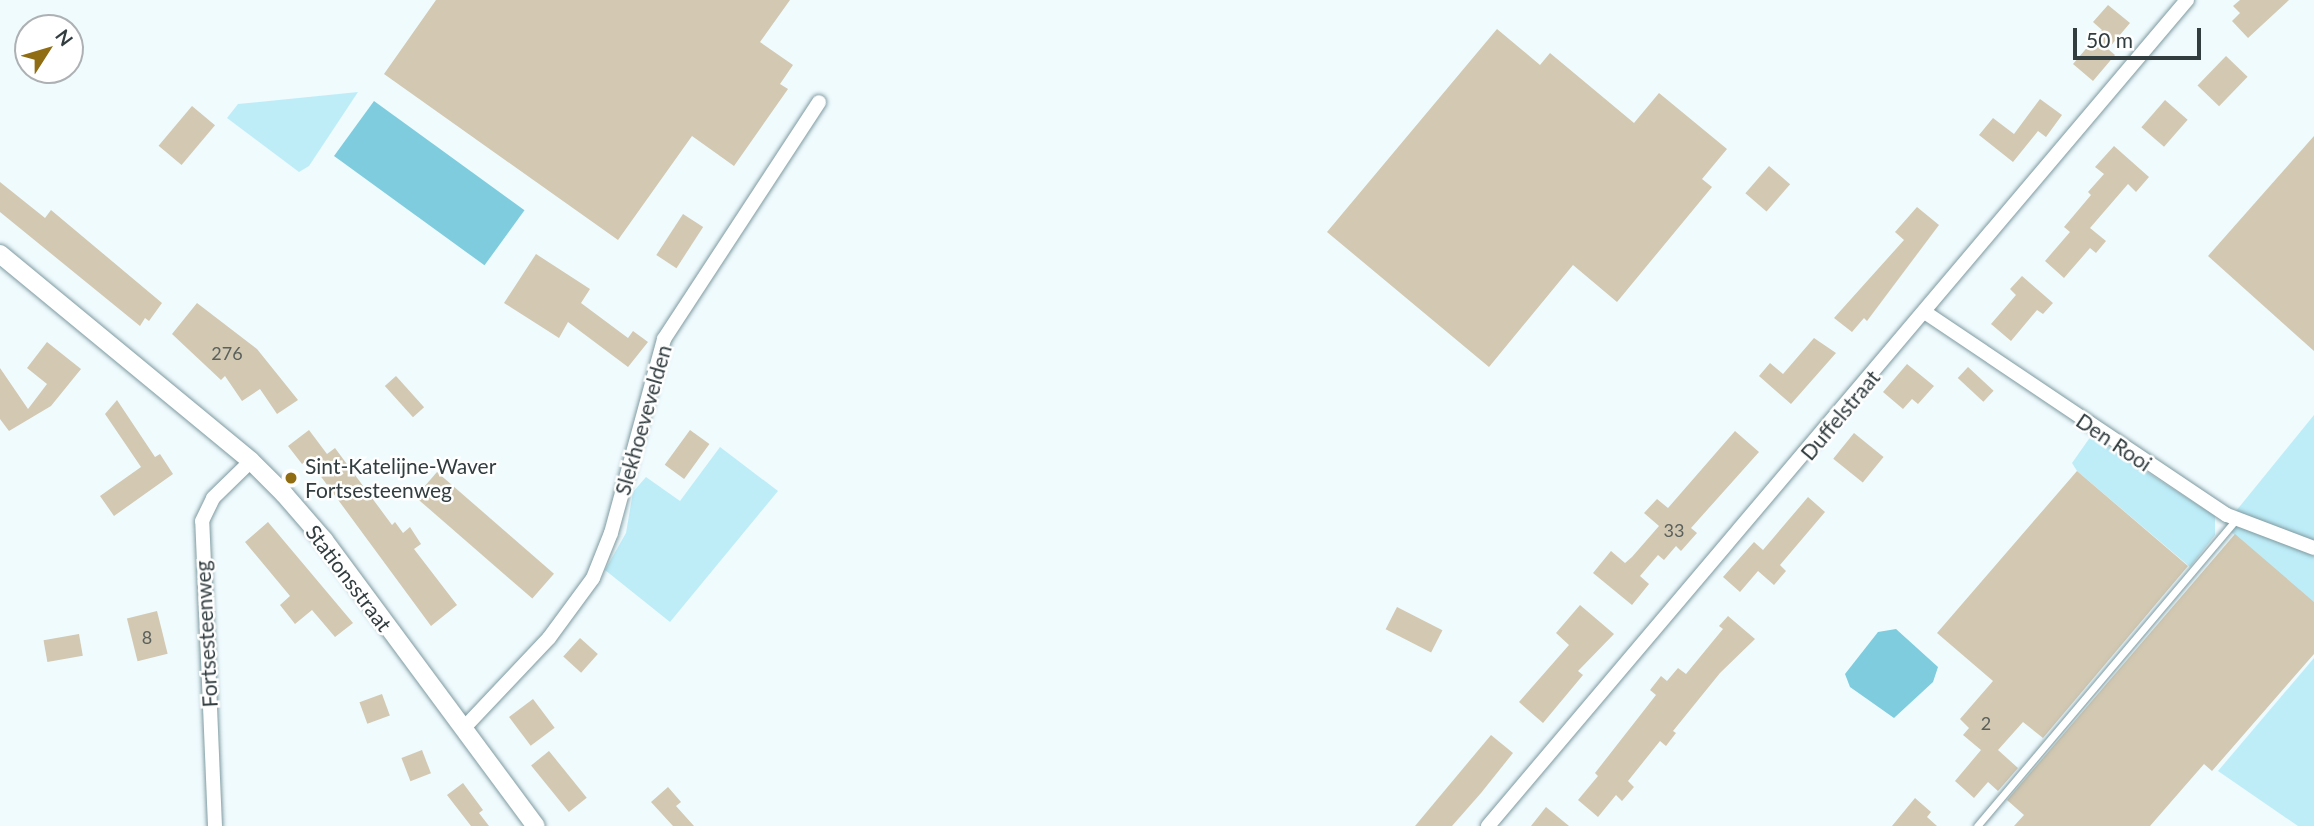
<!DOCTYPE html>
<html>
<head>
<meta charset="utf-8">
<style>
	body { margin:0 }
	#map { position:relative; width:2314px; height:826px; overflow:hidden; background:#f0fbfe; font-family:Lato,sans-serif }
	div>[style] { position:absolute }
	.green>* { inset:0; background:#beedf8 }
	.water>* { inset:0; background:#7eccdd; transform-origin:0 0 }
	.building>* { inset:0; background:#d3c8b2; transform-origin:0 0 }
	.roads { filter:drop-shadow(0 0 2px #7e9aa0) drop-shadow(0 0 2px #7e9aa0) }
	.service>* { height:7px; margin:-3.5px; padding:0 3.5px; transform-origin:3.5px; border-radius:3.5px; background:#fff }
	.minor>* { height:14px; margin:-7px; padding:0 7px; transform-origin:7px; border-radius:7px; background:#fff }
	.tertiary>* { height:18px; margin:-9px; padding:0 9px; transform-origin:9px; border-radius:9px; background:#fff }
	.dots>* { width:19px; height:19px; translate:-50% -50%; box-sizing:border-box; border:4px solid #fff; border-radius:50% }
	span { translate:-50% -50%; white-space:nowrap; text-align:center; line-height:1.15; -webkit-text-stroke:5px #fff; paint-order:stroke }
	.number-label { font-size:18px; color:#5a605c }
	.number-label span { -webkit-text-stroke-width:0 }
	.street-label { font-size:21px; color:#323d40 }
	.poi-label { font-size:21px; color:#323d40 }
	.left { translate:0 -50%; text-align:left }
	.north { position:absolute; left:14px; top:14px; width:70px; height:70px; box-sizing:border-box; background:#fff; border:2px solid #adb1b3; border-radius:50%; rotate:53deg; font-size:19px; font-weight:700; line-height:28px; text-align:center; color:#323d40 }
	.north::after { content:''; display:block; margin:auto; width:24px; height:32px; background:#906d12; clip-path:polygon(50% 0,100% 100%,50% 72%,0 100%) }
	.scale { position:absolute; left:2073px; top:28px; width:128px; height:32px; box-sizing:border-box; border:4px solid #323d40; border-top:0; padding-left:9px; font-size:21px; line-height:24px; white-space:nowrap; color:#323d40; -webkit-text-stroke:5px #fff; paint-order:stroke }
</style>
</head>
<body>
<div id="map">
	<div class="green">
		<i style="clip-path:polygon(358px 92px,309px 166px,299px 172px,227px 118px,238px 104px)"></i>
		<i style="clip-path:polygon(2314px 415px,2314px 541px,2236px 511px)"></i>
		<i style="clip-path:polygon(2091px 436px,2215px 516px,2215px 535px,2190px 567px,2077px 471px,2072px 463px)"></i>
		<i style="clip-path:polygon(720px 447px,778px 491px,670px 622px,605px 570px,626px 533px,633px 492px,646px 477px,680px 501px)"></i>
		<i style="clip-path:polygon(2238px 524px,2314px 554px,2314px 604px,2231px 532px)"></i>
		<i style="clip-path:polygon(2314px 658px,2314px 826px,2298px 826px,2218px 771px)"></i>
	</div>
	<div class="water">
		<i style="left:374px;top:101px;width:186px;height:68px;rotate:36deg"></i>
		<i style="clip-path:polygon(1896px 629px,1938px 667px,1933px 682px,1894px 718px,1850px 687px,1845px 674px,1878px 632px)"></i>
	</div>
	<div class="building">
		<i style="clip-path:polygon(436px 0,790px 0,760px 42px,793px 65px,780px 84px,788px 89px,734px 166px,692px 136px,618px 240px,384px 74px)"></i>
		<i style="clip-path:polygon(2240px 0,2289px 0,2248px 38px,2232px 21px,2240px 13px,2233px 6px)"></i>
		<i style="clip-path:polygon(2108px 5px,2130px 23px,2108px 49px,2115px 55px,2093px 81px,2073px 64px,2102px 30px,2093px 22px)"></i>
		<i style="clip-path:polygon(1497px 29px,1540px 65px,1550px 53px,1634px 123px,1659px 93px,1727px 149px,1702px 179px,1712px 187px,1617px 302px,1573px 265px,1489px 367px,1327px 232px)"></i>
		<i style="left:2226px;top:56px;width:30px;height:41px;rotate:44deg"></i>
		<i style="clip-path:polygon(2040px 99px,2062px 115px,2046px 137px,2038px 131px,2013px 162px,1979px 135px,1993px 118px,2014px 134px)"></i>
		<i style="left:2165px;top:100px;width:30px;height:36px;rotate:41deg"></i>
		<i style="left:192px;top:106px;width:30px;height:52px;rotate:40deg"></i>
		<i style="clip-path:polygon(2314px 136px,2314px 351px,2208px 256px)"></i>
		<i style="clip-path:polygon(2114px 146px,2149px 177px,2136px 192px,2128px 184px,2090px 228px,2106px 241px,2096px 253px,2090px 248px,2064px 278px,2045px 261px,2070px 232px,2064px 227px,2091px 195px,2088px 192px,2104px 174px,2095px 167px)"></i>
		<i style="left:1769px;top:166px;width:28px;height:36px;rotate:41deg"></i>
		<i style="clip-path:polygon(0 182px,45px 218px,51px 210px,162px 303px,149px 321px,145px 318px,140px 326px,0 212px)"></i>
		<i style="clip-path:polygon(1917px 207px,1939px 225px,1867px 321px,1864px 318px,1852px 332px,1834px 318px,1904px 240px,1895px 232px)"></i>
		<i style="left:683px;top:214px;width:24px;height:49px;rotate:33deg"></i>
		<i style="clip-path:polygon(536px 254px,590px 289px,581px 303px,628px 338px,633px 331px,648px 342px,628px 367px,568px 322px,559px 338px,504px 303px)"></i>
		<i style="clip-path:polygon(2022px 276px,2053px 303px,2043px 314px,2037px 310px,2011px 341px,1991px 324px,2016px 295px,2010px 289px)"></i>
		<i style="clip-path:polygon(197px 303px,257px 349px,298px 400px,277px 414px,260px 389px,242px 401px,225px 376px,221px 380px,172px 334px)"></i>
		<i style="clip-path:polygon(1814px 338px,1836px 353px,1791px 404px,1759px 376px,1770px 363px,1783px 374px)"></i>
		<i style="clip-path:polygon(47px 342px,81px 369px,51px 406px,9px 431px,0 419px,0 368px,28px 409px,47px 384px,27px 368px)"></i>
		<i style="clip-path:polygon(1907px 364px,1934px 386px,1918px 404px,1912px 399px,1903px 409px,1883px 392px)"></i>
		<i style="left:1968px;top:367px;width:35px;height:15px;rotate:43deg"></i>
		<i style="left:396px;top:376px;width:42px;height:15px;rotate:48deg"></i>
		<i style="clip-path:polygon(117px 400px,155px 457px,160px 454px,173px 474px,114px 516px,100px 496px,141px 467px,105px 414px)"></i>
		<i style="clip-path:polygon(309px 430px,327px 454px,335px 448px,392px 525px,395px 522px,403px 533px,410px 527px,421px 544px,414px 549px,457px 605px,431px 626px,308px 459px,302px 464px,288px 446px)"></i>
		<i style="left:690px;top:430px;width:24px;height:43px;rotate:36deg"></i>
		<i style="clip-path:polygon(1735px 431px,1759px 452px,1691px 528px,1697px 533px,1681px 551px,1676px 546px,1664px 560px,1658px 555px,1640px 576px,1649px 584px,1632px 605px,1593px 573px,1611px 551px,1625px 563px,1632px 557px,1659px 526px,1644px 513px,1657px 499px,1668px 508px)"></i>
		<i style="left:1854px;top:433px;width:38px;height:33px;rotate:39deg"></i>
		<i style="clip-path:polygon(2077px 471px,2188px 566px,2043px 738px,2023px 722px,1998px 750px,2018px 768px,1998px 791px,1988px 782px,1974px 798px,1955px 781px,1981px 750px,1963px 735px,1969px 728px,1960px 719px,1993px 681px,1937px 633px)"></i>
		<i style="left:437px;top:472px;width:155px;height:33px;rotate:41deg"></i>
		<i style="clip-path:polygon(1808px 497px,1825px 512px,1780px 565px,1786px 571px,1774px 585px,1758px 571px,1740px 592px,1723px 577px,1754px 542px,1763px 550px)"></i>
		<i style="clip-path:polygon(268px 522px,353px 623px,335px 637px,312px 610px,295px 624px,280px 605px,290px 596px,245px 542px)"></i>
		<i style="clip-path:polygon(2235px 534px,2314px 602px,2314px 654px,2212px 771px,2204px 764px,2150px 826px,2014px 826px,2024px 815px,2007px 800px)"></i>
		<i style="clip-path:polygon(1580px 605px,1614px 634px,1578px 671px,1583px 675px,1543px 723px,1519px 702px,1569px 645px,1556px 633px)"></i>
		<i style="left:1397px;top:607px;width:51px;height:25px;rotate:27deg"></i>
		<i style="left:157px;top:611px;width:44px;height:31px;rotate:76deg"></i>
		<i style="clip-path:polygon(1728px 616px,1755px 639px,1720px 673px,1673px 731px,1676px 733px,1666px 746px,1660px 741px,1628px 781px,1634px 787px,1622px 801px,1616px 795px,1598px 817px,1578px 800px,1598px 776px,1595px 773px,1656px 695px,1650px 690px,1661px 676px,1667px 681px,1678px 668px,1686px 674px,1723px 629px,1719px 626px)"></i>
		<i style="left:79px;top:634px;width:22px;height:36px;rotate:80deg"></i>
		<i style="left:580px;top:638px;width:24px;height:25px;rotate:42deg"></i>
		<i style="left:382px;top:694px;width:23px;height:24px;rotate:70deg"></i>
		<i style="left:533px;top:699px;width:36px;height:30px;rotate:53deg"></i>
		<i style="clip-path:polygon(1491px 735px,1513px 753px,1481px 793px,1452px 826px,1415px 826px)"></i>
		<i style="left:422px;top:750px;width:25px;height:22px;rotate:69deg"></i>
		<i style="left:549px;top:751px;width:60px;height:23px;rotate:51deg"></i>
		<i style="clip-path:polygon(463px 783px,483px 810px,479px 813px,489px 826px,471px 826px,447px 795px)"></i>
		<i style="clip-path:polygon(668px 787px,681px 802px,676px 806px,694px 826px,673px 826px,651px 802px)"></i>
		<i style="clip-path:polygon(1915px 798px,1931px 812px,1927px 817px,1937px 826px,1892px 826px)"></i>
		<i style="clip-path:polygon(1546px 807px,1569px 826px,1531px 826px)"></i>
	</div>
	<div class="roads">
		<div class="service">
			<i style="left:1977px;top:826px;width:402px;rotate:-49.8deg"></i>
		</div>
		<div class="minor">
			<i style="left:1926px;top:313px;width:362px;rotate:33.9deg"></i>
			<i style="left:2227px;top:515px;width:93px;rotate:20.8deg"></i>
			<i style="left:463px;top:729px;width:125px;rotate:-46.6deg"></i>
			<i style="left:549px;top:638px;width:74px;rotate:-53.7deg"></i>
			<i style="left:593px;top:578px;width:48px;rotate:-68.2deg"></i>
			<i style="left:611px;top:533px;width:201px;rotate:-74.7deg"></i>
			<i style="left:664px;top:339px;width:283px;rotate:-56.8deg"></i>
			<i style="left:215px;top:826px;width:305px;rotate:-92.4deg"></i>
			<i style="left:202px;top:521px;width:25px;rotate:-64deg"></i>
			<i style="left:213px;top:498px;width:53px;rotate:-44.2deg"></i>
			<i style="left:1488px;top:826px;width:1082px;rotate:-49.76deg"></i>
		</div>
		<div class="tertiary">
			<i style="left:0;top:254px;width:325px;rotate:39.5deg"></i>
			<i style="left:251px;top:461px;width:47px;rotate:45deg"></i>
			<i style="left:284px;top:494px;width:61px;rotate:49deg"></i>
			<i style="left:324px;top:540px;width:356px;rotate:53.5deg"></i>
		</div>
	</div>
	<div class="dots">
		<i style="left:291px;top:478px;background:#906d12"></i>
	</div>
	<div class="number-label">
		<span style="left:227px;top:353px">276</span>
		<span style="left:1674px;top:530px">33</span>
		<span style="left:147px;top:637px">8</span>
		<span style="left:1986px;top:723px">2</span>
	</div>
	<div class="street-label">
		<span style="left:1840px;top:415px;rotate:-50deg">Duffelstraat</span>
		<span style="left:643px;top:420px;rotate:-74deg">Slekhoevevelden</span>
		<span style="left:2114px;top:442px;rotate:34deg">Den Rooi</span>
		<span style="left:349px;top:578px;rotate:53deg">Stationsstraat</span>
		<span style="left:206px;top:634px;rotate:-93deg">Fortsesteenweg</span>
	</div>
	<div class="poi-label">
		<span class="left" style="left:305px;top:478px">Sint-Katelijne-Waver<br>Fortsesteenweg</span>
	</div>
	<div class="north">N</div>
	<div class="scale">50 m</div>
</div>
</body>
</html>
